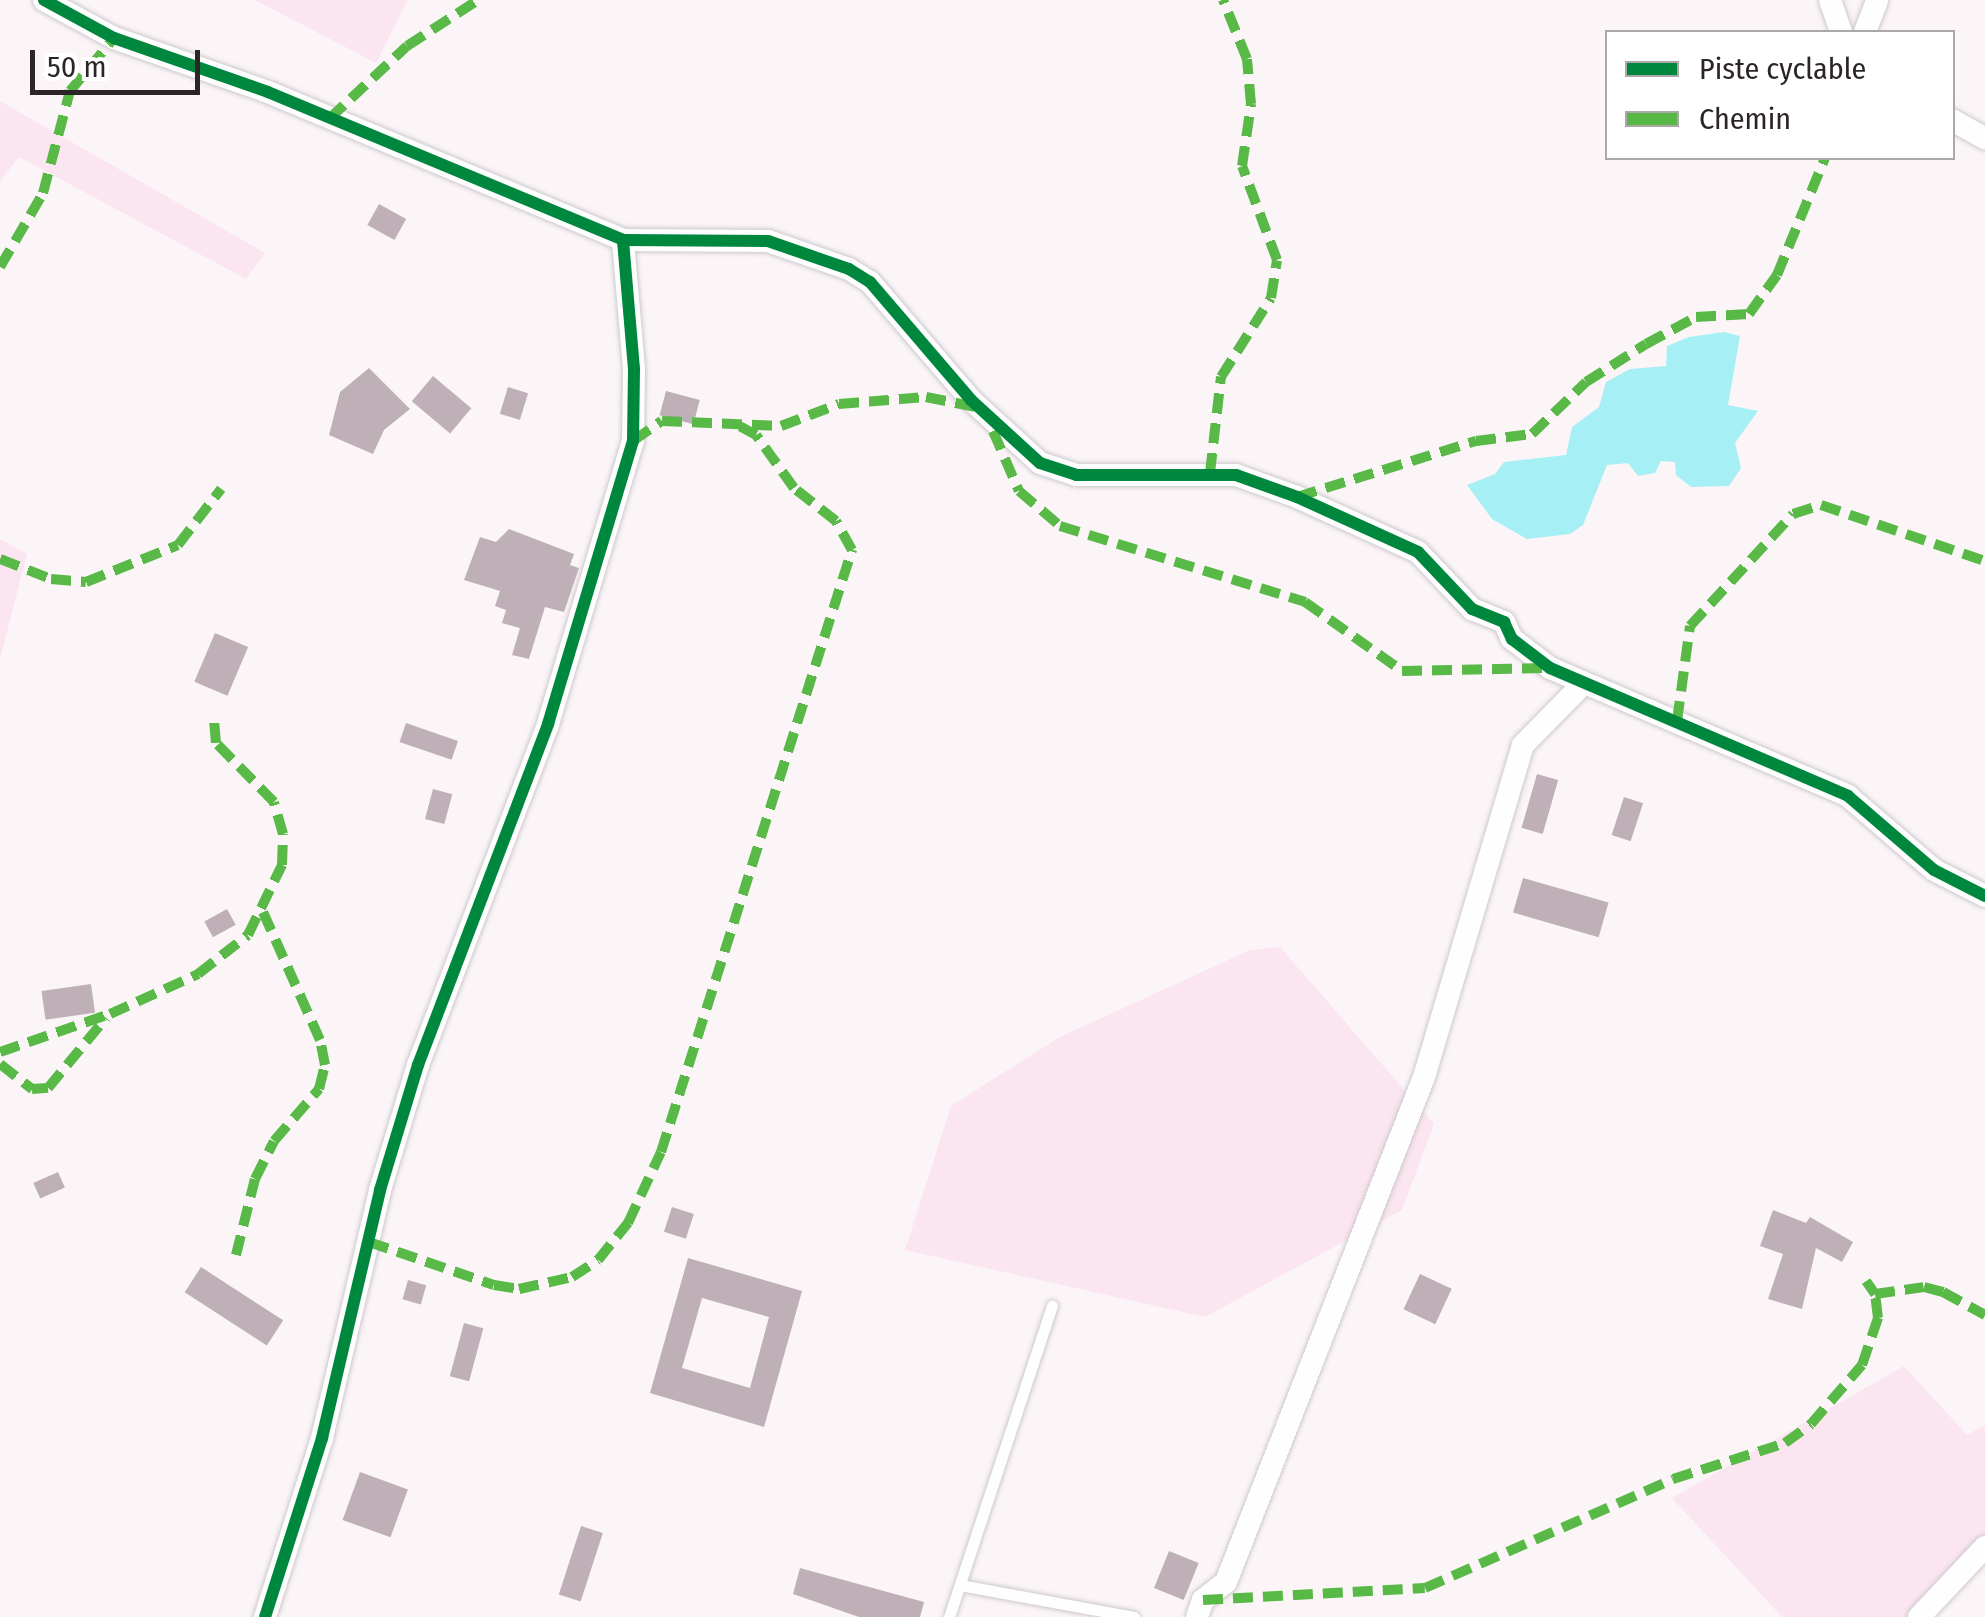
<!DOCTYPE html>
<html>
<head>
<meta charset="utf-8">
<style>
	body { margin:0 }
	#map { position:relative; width:1985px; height:1617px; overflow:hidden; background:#fbf5f8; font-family:"Fira Sans Condensed",sans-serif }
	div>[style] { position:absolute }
	.green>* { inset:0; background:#fae5f0 }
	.water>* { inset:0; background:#a6eff5 }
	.building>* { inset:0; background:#bfb0b8; transform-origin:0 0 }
	.roads { filter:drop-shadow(0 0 2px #cec9cc) drop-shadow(0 0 2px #cec9cc) }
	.service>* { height:11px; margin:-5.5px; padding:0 5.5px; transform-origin:5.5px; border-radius:5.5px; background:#fefefe }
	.minor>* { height:22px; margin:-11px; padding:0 11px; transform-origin:11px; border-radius:11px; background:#fefefe }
	.quiet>* { height:10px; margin-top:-5px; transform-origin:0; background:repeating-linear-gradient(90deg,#58b947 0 20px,transparent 0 30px) }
	.cycleway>* { height:12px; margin:-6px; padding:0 6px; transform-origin:6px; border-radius:6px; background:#00873e }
	span { translate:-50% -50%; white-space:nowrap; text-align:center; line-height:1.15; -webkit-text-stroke:8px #fff; paint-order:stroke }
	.legend { position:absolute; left:1605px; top:30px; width:350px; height:130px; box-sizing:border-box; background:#fff; border:2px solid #aaa8a9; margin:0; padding:12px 18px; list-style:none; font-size:30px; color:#2b2528 }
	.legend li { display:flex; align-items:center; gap:20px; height:50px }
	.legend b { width:50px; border:2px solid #aaa8a9 }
	.scale { position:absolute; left:30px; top:50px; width:170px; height:45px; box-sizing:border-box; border:5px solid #2b2528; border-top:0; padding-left:12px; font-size:30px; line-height:35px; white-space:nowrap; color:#2b2528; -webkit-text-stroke:8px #fff; paint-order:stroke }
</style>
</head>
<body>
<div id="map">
	<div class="green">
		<i style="clip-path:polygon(255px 0,408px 0,376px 63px)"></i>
		<i style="clip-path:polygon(0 101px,171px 199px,265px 253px,246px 279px,19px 157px,0 181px)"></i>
		<i style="clip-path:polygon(0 539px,27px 554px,0 659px)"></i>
		<i style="clip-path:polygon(1280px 947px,1434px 1124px,1402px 1210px,1205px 1317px,905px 1250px,951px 1106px,1060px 1037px,1250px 950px)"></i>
		<i style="clip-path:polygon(1904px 1366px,1967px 1435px,1985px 1425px,1985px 1547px,1919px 1617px,1782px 1617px,1672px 1498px)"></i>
	</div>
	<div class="water">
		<i style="clip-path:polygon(1724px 332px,1740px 336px,1728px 405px,1758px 411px,1735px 443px,1741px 468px,1729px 486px,1691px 487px,1676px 475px,1675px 462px,1661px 461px,1655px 473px,1638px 476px,1628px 463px,1607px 465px,1583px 525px,1570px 534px,1527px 539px,1492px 519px,1467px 485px,1495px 474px,1504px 462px,1566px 455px,1572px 427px,1599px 407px,1606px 382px,1630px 369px,1666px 366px,1667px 346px,1689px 337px)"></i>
	</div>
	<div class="building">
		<i style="left:379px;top:204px;width:31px;height:24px;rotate:29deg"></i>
		<i style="clip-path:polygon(369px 368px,410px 409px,384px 430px,373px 454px,329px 435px,340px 392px)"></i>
		<i style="left:433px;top:376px;width:50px;height:33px;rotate:40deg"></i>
		<i style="left:508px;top:387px;width:21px;height:28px;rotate:17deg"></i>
		<i style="left:666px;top:391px;width:35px;height:25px;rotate:15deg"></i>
		<i style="clip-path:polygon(509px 529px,574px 554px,570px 565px,579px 568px,564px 612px,545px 607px,529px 659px,512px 655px,520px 628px,502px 623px,506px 610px,495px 606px,500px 591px,464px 580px,480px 537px,496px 542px)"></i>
		<i style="left:215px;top:633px;width:36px;height:53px;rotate:23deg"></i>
		<i style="left:406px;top:723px;width:55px;height:20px;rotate:19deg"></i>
		<i style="left:1537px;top:774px;width:22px;height:56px;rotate:16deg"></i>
		<i style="left:433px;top:789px;width:20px;height:31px;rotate:15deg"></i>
		<i style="left:1624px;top:797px;width:20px;height:40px;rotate:18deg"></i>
		<i style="left:1523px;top:878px;width:89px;height:36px;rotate:16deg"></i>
		<i style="left:227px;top:909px;width:18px;height:26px;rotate:61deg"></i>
		<i style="left:91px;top:984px;width:29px;height:50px;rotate:82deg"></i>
		<i style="left:58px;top:1172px;width:17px;height:27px;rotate:66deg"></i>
		<i style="left:672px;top:1207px;width:23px;height:26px;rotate:18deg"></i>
		<i style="clip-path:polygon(1773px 1210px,1806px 1223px,1810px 1217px,1853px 1242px,1842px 1262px,1816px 1248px,1802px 1309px,1768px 1299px,1783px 1254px,1760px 1246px)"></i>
		<i style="clip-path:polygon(evenodd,688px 1258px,802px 1291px,764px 1427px,650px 1393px,688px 1258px,702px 1298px,769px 1317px,750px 1388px,682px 1368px,702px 1298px)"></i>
		<i style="left:201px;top:1267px;width:98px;height:30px;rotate:33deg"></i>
		<i style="left:1420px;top:1274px;width:35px;height:39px;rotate:25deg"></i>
		<i style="left:408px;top:1280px;width:19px;height:20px;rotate:16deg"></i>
		<i style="left:464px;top:1323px;width:20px;height:55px;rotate:15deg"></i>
		<i style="left:360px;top:1472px;width:51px;height:51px;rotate:20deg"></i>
		<i style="left:581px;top:1526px;width:23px;height:72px;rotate:18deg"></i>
		<i style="left:1169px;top:1551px;width:32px;height:40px;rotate:22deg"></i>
		<i style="clip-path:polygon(800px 1568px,924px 1602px,920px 1617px,859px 1617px,793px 1594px)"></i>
	</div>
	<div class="roads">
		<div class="service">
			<i style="left:960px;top:1585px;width:177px;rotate:10.4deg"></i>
			<i style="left:949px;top:1617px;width:328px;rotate:-71.7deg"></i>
		</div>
		<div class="minor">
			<i style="left:44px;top:0;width:80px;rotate:28.5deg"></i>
			<i style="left:114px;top:38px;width:163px;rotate:19.3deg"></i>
			<i style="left:268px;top:92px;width:385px;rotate:22.6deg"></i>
			<i style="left:623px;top:240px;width:145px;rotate:0.4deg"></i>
			<i style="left:768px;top:241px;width:86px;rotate:19.1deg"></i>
			<i style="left:849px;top:269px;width:25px;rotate:32deg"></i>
			<i style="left:870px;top:282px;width:155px;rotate:49.4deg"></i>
			<i style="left:971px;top:400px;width:93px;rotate:42.4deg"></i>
			<i style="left:1040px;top:463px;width:38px;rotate:18deg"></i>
			<i style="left:1076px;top:475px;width:160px"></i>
			<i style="left:1236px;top:475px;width:65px;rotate:19.8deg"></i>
			<i style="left:1297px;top:497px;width:133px;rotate:24.4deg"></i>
			<i style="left:1418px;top:552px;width:79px;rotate:46.5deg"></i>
			<i style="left:1472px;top:609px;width:35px;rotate:22deg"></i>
			<i style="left:1504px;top:622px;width:19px;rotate:65deg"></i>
			<i style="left:1512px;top:639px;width:48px;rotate:37.3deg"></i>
			<i style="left:1550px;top:668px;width:324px;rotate:23.2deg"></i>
			<i style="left:1848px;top:796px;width:113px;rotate:40.7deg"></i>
			<i style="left:1934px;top:870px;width:57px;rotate:27deg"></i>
			<i style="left:1830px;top:0;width:34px;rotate:71deg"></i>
			<i style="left:1865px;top:32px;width:34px;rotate:-69deg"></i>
			<i style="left:1952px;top:120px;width:38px;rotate:29deg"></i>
			<i style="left:265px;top:1617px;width:188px;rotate:-72.3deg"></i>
			<i style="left:322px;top:1438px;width:255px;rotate:-76.8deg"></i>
			<i style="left:380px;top:1190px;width:131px;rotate:-73.1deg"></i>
			<i style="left:418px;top:1065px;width:365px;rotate:-69.1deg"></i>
			<i style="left:548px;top:724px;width:295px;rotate:-73.3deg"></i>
			<i style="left:633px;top:441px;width:72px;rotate:-89.2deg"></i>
			<i style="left:634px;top:369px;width:129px;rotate:-94.9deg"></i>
			<i style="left:1197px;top:1617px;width:18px;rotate:-71deg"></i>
			<i style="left:1203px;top:1600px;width:29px;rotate:-38deg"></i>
			<i style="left:1226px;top:1582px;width:542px;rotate:-68.59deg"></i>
			<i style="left:1424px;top:1077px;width:346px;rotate:-73.4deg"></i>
			<i style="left:1523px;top:745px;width:84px;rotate:-45.5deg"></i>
			<i style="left:1919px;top:1617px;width:96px;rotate:-46.7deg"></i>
		</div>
	</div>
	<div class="quiet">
		<i style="left:329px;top:119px;width:107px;rotate:-43.1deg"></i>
		<i style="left:407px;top:46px;width:85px;rotate:-32.9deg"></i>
		<i style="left:0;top:267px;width:86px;rotate:-59.8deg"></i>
		<i style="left:43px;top:193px;width:106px;rotate:-75.2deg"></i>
		<i style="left:70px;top:91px;width:69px;rotate:-50.3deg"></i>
		<i style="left:993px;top:431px;width:65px;rotate:66.6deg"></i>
		<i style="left:1019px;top:491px;width:54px;rotate:40.5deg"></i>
		<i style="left:1060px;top:526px;width:257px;rotate:17.2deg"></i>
		<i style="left:1305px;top:602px;width:119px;rotate:35.4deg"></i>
		<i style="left:1402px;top:671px;width:144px;rotate:-1.2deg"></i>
		<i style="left:633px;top:441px;width:35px;rotate:-35deg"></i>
		<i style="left:662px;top:421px;width:119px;rotate:2.4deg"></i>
		<i style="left:781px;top:426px;width:62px;rotate:-20.8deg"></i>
		<i style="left:839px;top:404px;width:87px;rotate:-4.6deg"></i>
		<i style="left:926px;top:397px;width:51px;rotate:11.3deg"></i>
		<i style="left:1210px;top:473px;width:97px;rotate:-83.5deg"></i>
		<i style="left:1221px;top:377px;width:93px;rotate:-57.7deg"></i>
		<i style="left:1271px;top:298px;width:38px;rotate:-81deg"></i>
		<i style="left:1277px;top:260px;width:100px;rotate:-110.4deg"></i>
		<i style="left:1242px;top:166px;width:63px;rotate:-81.7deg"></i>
		<i style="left:1251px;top:104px;width:45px;rotate:-95.1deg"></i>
		<i style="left:1247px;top:59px;width:64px;rotate:-112.1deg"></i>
		<i style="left:1297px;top:497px;width:188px;rotate:-17.4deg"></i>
		<i style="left:1476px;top:441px;width:56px;rotate:-7.1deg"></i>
		<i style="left:1532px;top:434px;width:75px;rotate:-43.9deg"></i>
		<i style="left:1586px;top:382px;width:71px;rotate:-32.3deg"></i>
		<i style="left:1646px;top:344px;width:57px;rotate:-28.4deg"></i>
		<i style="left:1696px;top:317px;width:53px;rotate:-3.2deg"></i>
		<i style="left:1749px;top:314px;width:48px;rotate:-54.3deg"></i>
		<i style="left:1777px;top:275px;width:126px;rotate:-67.7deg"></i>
		<i style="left:0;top:559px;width:55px;rotate:21.4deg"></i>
		<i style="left:51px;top:579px;width:35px;rotate:5deg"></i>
		<i style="left:86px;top:582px;width:99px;rotate:-21.9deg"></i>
		<i style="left:178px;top:545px;width:71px;rotate:-52.5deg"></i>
		<i style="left:1677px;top:721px;width:96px;rotate:-82.2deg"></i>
		<i style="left:1690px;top:626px;width:152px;rotate:-47.4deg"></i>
		<i style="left:1793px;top:514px;width:29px;rotate:-18deg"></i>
		<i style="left:1821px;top:505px;width:173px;rotate:18.9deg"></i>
		<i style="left:0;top:1052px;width:116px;rotate:-19.1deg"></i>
		<i style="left:110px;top:1014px;width:97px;rotate:-24.4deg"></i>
		<i style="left:198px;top:974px;width:63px;rotate:-38deg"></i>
		<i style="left:248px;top:935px;width:78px;rotate:-64.1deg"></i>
		<i style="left:282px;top:865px;width:31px;rotate:-88deg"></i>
		<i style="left:283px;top:834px;width:33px;rotate:-106deg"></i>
		<i style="left:274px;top:802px;width:83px;rotate:-134.5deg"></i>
		<i style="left:216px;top:743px;width:21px;rotate:-95deg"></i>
		<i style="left:0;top:1064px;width:41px;rotate:38deg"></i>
		<i style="left:32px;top:1089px;width:16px;rotate:-4deg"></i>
		<i style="left:48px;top:1088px;width:91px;rotate:-50.4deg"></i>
		<i style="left:369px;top:1242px;width:132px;rotate:19deg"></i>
		<i style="left:494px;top:1285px;width:25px;rotate:9deg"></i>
		<i style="left:519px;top:1289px;width:54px;rotate:-12.8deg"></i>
		<i style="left:572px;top:1277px;width:31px;rotate:-33deg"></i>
		<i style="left:598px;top:1260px;width:48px;rotate:-51deg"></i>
		<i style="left:628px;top:1223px;width:78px;rotate:-65.1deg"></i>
		<i style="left:661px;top:1152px;width:632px;rotate:-72.4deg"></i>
		<i style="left:852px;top:550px;width:33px;rotate:-119deg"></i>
		<i style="left:836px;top:521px;width:53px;rotate:-141.8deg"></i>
		<i style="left:794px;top:488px;width:65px;rotate:-125.6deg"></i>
		<i style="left:756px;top:435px;width:18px;rotate:-151deg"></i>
		<i style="left:236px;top:1255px;width:78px;rotate:-76deg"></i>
		<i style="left:255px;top:1179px;width:42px;rotate:-63.4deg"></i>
		<i style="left:274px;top:1141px;width:69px;rotate:-49.1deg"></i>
		<i style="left:319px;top:1089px;width:25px;rotate:-76deg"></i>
		<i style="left:325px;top:1065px;width:25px;rotate:-101deg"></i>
		<i style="left:320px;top:1040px;width:140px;rotate:-114deg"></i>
		<i style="left:1866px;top:1281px;width:16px;rotate:55deg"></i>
		<i style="left:1875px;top:1294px;width:49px;rotate:-8.1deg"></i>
		<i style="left:1924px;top:1287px;width:20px;rotate:15deg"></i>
		<i style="left:1943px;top:1292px;width:48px;rotate:28.7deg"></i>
		<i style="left:1203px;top:1600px;width:222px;rotate:-3.1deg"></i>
		<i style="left:1425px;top:1588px;width:271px;rotate:-23.7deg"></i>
		<i style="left:1673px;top:1479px;width:118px;rotate:-17.8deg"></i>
		<i style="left:1785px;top:1443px;width:32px;rotate:-36deg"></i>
		<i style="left:1811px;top:1424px;width:78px;rotate:-49.2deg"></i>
		<i style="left:1862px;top:1365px;width:50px;rotate:-71.2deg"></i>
		<i style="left:1878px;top:1318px;width:24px;rotate:-97deg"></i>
	</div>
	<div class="cycleway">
		<i style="left:44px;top:0;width:80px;rotate:28.5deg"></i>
		<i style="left:114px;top:38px;width:163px;rotate:19.3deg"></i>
		<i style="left:268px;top:92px;width:385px;rotate:22.6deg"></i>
		<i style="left:623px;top:240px;width:145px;rotate:0.4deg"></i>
		<i style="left:768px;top:241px;width:86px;rotate:19.1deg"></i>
		<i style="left:849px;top:269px;width:25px;rotate:32deg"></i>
		<i style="left:870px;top:282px;width:155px;rotate:49.4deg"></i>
		<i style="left:971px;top:400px;width:93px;rotate:42.4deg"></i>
		<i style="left:1040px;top:463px;width:38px;rotate:18deg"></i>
		<i style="left:1076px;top:475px;width:160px"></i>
		<i style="left:1236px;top:475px;width:65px;rotate:19.8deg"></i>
		<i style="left:1297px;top:497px;width:133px;rotate:24.4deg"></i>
		<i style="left:1418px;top:552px;width:79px;rotate:46.5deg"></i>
		<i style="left:1472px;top:609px;width:35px;rotate:22deg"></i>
		<i style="left:1504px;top:622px;width:19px;rotate:65deg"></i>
		<i style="left:1512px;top:639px;width:48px;rotate:37.3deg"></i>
		<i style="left:1550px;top:668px;width:324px;rotate:23.2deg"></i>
		<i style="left:1848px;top:796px;width:113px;rotate:40.7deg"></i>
		<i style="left:1934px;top:870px;width:57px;rotate:27deg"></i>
		<i style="left:265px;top:1617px;width:188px;rotate:-72.3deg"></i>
		<i style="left:322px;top:1438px;width:255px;rotate:-76.8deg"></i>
		<i style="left:380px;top:1190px;width:131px;rotate:-73.1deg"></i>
		<i style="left:418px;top:1065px;width:365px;rotate:-69.1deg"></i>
		<i style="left:548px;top:724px;width:295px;rotate:-73.3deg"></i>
		<i style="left:633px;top:441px;width:72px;rotate:-89.2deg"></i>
		<i style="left:634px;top:369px;width:129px;rotate:-94.9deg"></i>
	</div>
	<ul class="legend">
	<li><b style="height:12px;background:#00873e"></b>Piste cyclable</li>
	<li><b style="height:12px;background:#58b947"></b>Chemin</li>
	</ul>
	<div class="scale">50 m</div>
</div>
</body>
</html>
